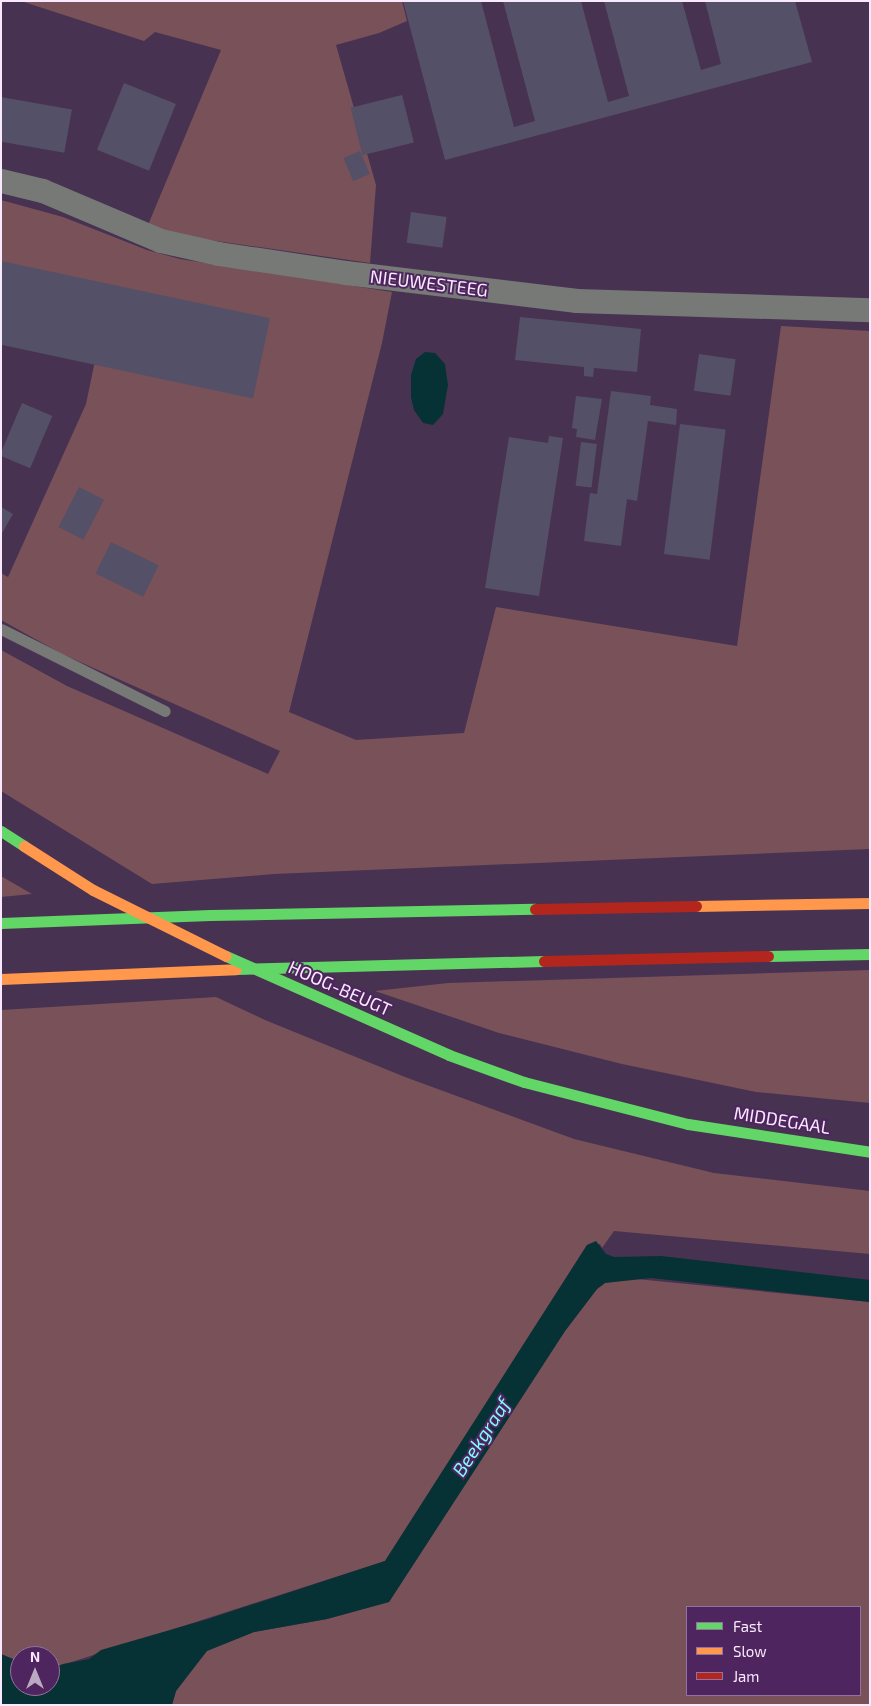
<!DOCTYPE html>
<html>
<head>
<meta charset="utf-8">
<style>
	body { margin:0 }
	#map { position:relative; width:871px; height:1706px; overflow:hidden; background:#483251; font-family:"Exo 2",sans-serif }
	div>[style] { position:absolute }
	.green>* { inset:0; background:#795158 }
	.water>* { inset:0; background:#063235 }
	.building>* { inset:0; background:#545067; transform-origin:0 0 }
	.lane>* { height:11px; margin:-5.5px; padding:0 5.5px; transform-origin:5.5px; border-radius:5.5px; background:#777976 }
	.street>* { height:24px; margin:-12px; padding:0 12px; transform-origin:12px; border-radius:12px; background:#777976 }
	.fast>* { height:11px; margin:-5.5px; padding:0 5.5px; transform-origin:5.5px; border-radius:5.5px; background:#63d668 }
	.slow>* { height:11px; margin:-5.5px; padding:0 5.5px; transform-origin:5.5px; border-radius:5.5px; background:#ff974d }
	.jam>* { height:11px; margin:-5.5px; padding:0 5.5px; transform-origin:5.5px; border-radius:5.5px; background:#b3261e }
	.fast-bridge>* { height:11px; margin:-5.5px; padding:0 5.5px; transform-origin:5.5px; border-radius:5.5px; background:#63d668 }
	.slow-bridge>* { height:11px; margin:-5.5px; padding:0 5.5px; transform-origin:5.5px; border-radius:5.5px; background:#ff974d }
	span { translate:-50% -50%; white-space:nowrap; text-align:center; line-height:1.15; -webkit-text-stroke:4px #4e255e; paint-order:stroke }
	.street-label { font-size:18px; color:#f8e9fe }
	.water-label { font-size:19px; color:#7efcfc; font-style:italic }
	.frame { position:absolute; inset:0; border:2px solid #f8e9fe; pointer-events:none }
	.legend { position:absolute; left:686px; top:1606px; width:175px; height:90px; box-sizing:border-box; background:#4e255e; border:1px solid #92739e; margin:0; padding:6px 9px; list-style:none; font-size:15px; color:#f8e9fe }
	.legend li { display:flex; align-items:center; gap:10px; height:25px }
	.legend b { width:25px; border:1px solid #92739e }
	.north { position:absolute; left:10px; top:1646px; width:50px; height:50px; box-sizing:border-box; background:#4e255e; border:1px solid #92739e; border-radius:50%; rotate:0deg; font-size:14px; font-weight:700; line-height:20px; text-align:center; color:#f8e9fe }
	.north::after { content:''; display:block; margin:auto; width:18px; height:22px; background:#baa9c1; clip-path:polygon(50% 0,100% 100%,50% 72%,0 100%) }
</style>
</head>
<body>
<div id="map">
	<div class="green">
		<i style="clip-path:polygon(21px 1px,402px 1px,407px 21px,379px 33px,336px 45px,376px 185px,370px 263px,175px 235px,148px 225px,221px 50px,155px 32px,144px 41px)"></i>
		<i style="clip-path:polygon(1px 200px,63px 217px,147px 250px,180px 259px,392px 292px,382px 343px,289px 712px,356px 740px,464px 733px,496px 607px,737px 646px,781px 326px,870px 331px,870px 849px,274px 874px,152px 884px,1px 791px,1px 650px,67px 686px,268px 774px,280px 751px,62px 654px,1px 620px,1px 573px,8px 577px,86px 404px,96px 356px,1px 336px)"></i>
		<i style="clip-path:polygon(1px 876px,13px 883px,32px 894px,1px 897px)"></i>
		<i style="clip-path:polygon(870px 970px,870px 1103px,756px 1092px,622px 1064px,499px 1033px,375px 991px,448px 983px)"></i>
		<i style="clip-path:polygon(216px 997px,265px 1020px,405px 1077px,574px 1139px,714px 1173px,870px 1191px,870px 1254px,614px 1231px,602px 1248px,600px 1244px,587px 1245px,385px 1561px,50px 1669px,50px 1656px,20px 1656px,20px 1662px,1px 1654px,1px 1010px)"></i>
		<i style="clip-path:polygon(evenodd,626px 1278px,870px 1302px,870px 1705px,172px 1705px,176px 1691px,206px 1651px,254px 1632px,327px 1619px,389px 1602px,565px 1331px,597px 1289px,605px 1283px,626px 1278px,687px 1607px,860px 1607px,860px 1695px,687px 1695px,687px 1607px)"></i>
	</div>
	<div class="water">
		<i style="clip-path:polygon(425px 352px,435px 353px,445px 364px,448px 385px,443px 414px,433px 425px,423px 423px,414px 410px,411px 397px,411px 375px,416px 359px)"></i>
		<i style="clip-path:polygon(596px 1241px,606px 1254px,614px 1257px,661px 1256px,870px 1280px,870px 1302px,651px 1278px,605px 1283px,597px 1289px,565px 1331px,389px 1602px,327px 1619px,254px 1632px,207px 1651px,176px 1691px,172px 1705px,1px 1705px,1px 1654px,20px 1662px,20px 1686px,50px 1686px,50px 1669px,63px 1664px,89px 1659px,101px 1650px,208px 1619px,385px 1561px,587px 1245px)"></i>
	</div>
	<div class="building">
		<i style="clip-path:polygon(403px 1px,481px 1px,514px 127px,535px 121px,503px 1px,581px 1px,608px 102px,629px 96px,604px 1px,682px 1px,701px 70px,721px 64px,705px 1px,795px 1px,812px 62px,445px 160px)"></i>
		<i style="left:124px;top:83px;width:56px;height:72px;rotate:22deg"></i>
		<i style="left:402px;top:95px;width:49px;height:53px;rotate:76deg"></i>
		<i style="left:1px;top:97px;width:72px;height:44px;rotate:10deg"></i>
		<i style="left:360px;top:151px;width:25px;height:18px;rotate:67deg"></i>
		<i style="left:411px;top:212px;width:36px;height:31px;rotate:8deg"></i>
		<i style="left:1px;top:261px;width:275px;height:82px;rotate:12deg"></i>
		<i style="clip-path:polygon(520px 317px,641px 329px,637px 372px,594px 368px,593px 377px,584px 376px,584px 367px,515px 360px)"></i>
		<i style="left:699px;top:354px;width:37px;height:37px;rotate:8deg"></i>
		<i style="clip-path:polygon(611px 391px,651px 396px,650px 405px,677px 409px,676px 425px,648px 421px,637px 501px,627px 499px,621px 546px,584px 541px,590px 493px,597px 494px)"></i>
		<i style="clip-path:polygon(576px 396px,602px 399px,595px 440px,576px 437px,577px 429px,572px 428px)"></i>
		<i style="left:22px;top:403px;width:33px;height:57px;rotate:23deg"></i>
		<i style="left:680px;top:424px;width:46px;height:131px;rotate:7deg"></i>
		<i style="clip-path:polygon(549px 436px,563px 438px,539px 596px,485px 588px,509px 437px,548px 443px)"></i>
		<i style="left:581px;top:442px;width:16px;height:44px;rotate:7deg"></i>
		<i style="left:79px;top:487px;width:28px;height:45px;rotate:27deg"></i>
		<i style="clip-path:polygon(1px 507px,13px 514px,1px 535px)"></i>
		<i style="left:111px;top:542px;width:53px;height:35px;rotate:26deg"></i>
	</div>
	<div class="lane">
		<i style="left:1px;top:629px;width:183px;rotate:26.6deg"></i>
	</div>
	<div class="street">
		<i style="left:1px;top:181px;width:43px;rotate:13.4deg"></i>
		<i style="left:43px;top:191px;width:128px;rotate:23deg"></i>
		<i style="left:161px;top:241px;width:59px;rotate:12.6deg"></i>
		<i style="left:219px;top:254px;width:128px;rotate:8.5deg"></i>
		<i style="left:346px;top:273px;width:233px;rotate:6.9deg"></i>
		<i style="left:577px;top:301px;width:293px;rotate:1.8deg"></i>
	</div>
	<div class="fast">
		<i style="left:1px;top:831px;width:27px;rotate:33deg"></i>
		<i style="left:1px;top:923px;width:209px;rotate:-2.2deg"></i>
		<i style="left:210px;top:915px;width:325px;rotate:-1.1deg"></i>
		<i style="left:768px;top:956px;width:102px;rotate:-1.1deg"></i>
		<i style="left:236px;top:969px;width:308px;rotate:-1.5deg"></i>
		<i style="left:449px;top:1055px;width:80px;rotate:19.8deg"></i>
		<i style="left:524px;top:1082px;width:169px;rotate:14.4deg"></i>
		<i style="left:688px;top:1124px;width:184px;rotate:8.7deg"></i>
	</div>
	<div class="slow">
		<i style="left:696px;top:906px;width:174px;rotate:-1deg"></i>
		<i style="left:1px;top:979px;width:235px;rotate:-2.4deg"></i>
	</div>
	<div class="jam">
		<i style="left:535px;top:909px;width:161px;rotate:-1.1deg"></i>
		<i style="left:544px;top:961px;width:224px;rotate:-1.3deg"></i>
	</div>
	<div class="fast-bridge">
		<i style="left:226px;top:956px;width:244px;rotate:23.9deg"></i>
	</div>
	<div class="slow-bridge">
		<i style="left:24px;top:846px;width:82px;rotate:32.5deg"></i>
		<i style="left:93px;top:890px;width:148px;rotate:26.4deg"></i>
	</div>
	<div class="street-label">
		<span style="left:429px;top:283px;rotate:7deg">NIEUWESTEEG</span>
		<span style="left:340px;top:988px;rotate:24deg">HOOG-BEUGT</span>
		<span style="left:782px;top:1120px;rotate:9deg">MIDDEGAAL</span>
	</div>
	<div class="water-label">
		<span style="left:481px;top:1437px;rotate:-57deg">Beekgraaf</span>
	</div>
	<div class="frame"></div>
	<ul class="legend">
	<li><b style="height:6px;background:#63d668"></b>Fast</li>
	<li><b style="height:6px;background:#ff974d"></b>Slow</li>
	<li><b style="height:6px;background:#b3261e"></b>Jam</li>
	</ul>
	<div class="north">N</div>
</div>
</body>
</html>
